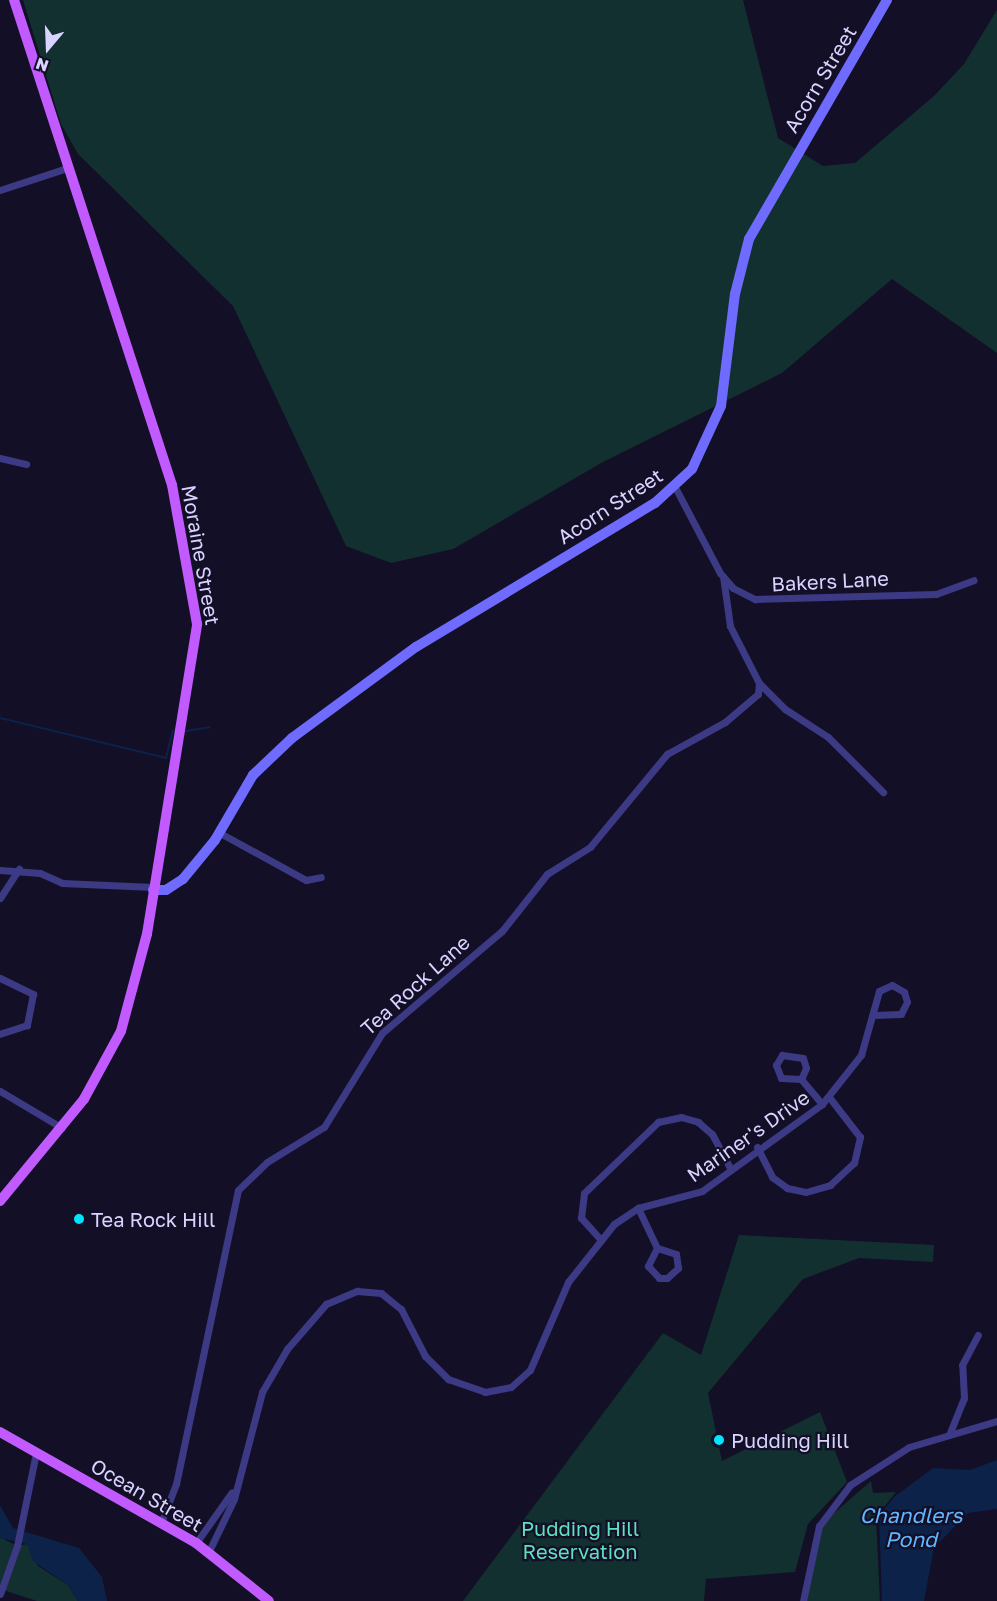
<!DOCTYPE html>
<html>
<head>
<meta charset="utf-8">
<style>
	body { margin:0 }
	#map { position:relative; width:997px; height:1601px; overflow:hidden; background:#130f26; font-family:"Golos Text",sans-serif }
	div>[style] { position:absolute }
	.green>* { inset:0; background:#12302f }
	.water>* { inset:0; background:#0c2248 }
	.stream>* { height:2px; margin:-1px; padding:0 1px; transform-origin:1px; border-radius:1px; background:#0c2248 }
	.minor>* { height:7px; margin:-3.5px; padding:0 3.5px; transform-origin:3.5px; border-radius:3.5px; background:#3d3a85 }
	.secondary>* { height:10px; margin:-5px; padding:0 5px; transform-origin:5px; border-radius:5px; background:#6f6bff }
	.primary>* { height:10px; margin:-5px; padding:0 5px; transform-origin:5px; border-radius:5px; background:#c25bff }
	.dots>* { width:16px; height:16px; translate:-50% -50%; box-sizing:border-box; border:3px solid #130f26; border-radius:50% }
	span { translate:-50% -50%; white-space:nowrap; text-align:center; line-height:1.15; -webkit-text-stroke:4.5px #130f26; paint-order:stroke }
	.street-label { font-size:20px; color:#d9d4ff }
	.poi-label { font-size:20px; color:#d9d4ff }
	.left { translate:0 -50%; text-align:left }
	.park-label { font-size:20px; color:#5fe0c0 }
	.water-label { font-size:21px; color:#62b6ff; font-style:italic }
	.north { position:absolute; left:18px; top:18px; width:60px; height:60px; -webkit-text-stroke:4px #130f26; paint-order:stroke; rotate:199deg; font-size:16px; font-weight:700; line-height:24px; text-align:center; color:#d9d4ff }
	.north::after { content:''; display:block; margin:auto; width:21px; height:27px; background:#d9d4ff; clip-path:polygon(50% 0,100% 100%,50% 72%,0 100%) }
</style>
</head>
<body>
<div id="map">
	<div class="green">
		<i style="clip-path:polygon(23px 0,743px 0,778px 138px,823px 166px,855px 163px,934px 96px,964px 64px,997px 10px,997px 353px,892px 279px,782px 373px,603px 462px,453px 549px,391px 563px,346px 546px,233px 306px,78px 154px,61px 124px)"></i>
		<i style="clip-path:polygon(739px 1235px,934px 1245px,933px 1262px,859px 1258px,803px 1279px,708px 1393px,722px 1461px,820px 1412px,847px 1482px,808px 1524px,795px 1572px,706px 1579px,704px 1601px,463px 1601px,663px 1333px,701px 1355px)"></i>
		<i style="clip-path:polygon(871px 1481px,873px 1493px,896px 1492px,876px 1517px,880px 1601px,806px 1601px,814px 1546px,825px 1521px)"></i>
		<i style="clip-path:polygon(0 1537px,17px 1546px,27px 1544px,38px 1566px,68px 1585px,78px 1601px,37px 1601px,0 1589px)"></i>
	</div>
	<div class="water">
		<i style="clip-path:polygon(997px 1460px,997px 1509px,968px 1513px,934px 1548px,924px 1601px,882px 1601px,879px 1516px,894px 1497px,933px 1468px,970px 1470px)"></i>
		<i style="clip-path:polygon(0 1505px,13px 1528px,79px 1548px,102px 1577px,107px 1601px,78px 1601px,68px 1585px,33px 1561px,27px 1544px,0 1538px)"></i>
	</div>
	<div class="stream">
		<i style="left:0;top:718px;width:171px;rotate:13.5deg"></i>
		<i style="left:166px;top:758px;width:29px;rotate:-76deg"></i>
		<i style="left:186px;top:731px;width:24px;rotate:-9deg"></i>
	</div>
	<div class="minor">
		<i style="left:0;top:190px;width:71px;rotate:-18.2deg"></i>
		<i style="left:0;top:458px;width:27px;rotate:13deg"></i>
		<i style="left:675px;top:487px;width:97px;rotate:62.4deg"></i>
		<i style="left:720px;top:573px;width:20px;rotate:49deg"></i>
		<i style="left:733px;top:588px;width:25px;rotate:27deg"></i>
		<i style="left:755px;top:599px;width:181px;rotate:-1.6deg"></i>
		<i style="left:936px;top:594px;width:40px;rotate:-20.2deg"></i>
		<i style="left:759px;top:683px;width:37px;rotate:45deg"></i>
		<i style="left:785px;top:709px;width:51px;rotate:33.1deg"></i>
		<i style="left:828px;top:737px;width:78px;rotate:45deg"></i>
		<i style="left:220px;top:833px;width:98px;rotate:28.7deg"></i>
		<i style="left:306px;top:880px;width:15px;rotate:-11deg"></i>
		<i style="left:0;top:870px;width:40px;rotate:4.3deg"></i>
		<i style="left:40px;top:873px;width:24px;rotate:24deg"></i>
		<i style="left:62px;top:883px;width:91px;rotate:2.5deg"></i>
		<i style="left:0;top:898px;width:35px;rotate:-57deg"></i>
		<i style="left:0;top:978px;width:37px;rotate:26deg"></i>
		<i style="left:33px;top:994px;width:32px;rotate:101deg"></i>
		<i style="left:27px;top:1025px;width:28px;rotate:162deg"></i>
		<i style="left:801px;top:1079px;width:20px;rotate:-177deg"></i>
		<i style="left:781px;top:1078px;width:14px;rotate:-111deg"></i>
		<i style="left:776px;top:1065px;width:12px;rotate:-59deg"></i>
		<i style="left:782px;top:1055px;width:21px;rotate:8deg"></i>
		<i style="left:803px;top:1058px;width:10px;rotate:73deg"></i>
		<i style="left:806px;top:1068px;width:12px;rotate:114deg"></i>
		<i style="left:801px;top:1079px;width:33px;rotate:50deg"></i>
		<i style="left:0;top:1091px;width:72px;rotate:30.8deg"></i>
		<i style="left:757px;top:1147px;width:34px;rotate:63deg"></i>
		<i style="left:772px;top:1177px;width:19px;rotate:36deg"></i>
		<i style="left:787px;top:1188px;width:19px;rotate:12deg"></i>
		<i style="left:806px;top:1192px;width:25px;rotate:-16deg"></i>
		<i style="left:830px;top:1185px;width:33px;rotate:-43deg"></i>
		<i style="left:854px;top:1163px;width:27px;rotate:-77deg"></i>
		<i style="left:860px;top:1137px;width:51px;rotate:-127.8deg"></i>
		<i style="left:638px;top:1208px;width:44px;rotate:64.6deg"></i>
		<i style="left:657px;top:1248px;width:20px;rotate:117deg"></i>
		<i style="left:648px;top:1266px;width:16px;rotate:47deg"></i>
		<i style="left:659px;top:1278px;width:8px"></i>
		<i style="left:667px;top:1278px;width:15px;rotate:-42deg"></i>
		<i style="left:678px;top:1268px;width:14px;rotate:-98deg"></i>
		<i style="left:676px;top:1254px;width:20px;rotate:-162deg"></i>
		<i style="left:601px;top:1240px;width:30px;rotate:-132deg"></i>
		<i style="left:581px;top:1218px;width:25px;rotate:-83deg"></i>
		<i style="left:584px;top:1193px;width:103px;rotate:-43.8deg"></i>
		<i style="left:658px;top:1122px;width:24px;rotate:-12deg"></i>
		<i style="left:681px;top:1117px;width:18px;rotate:16deg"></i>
		<i style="left:698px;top:1122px;width:18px;rotate:41deg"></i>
		<i style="left:712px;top:1134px;width:40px;rotate:62deg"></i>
		<i style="left:949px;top:1435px;width:40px;rotate:-68deg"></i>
		<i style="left:964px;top:1398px;width:33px;rotate:-93deg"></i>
		<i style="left:962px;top:1365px;width:34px;rotate:-62deg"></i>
		<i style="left:161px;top:1523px;width:42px;rotate:-69deg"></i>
		<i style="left:176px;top:1484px;width:300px;rotate:-78.1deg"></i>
		<i style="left:238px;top:1190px;width:40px;rotate:-44deg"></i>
		<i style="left:267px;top:1162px;width:67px;rotate:-31.6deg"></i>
		<i style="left:324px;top:1127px;width:110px;rotate:-58.3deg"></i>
		<i style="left:382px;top:1033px;width:157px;rotate:-40.4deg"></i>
		<i style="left:502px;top:931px;width:73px;rotate:-51.7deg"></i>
		<i style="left:547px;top:874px;width:51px;rotate:-32.1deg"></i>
		<i style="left:590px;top:847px;width:121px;rotate:-50.4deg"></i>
		<i style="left:667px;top:754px;width:66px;rotate:-28.9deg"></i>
		<i style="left:725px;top:722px;width:43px;rotate:-40.3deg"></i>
		<i style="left:758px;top:694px;width:11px;rotate:-85deg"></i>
		<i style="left:759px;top:683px;width:64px;rotate:-117deg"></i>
		<i style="left:730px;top:626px;width:50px;rotate:-98deg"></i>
		<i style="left:196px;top:1543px;width:62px;rotate:-54.8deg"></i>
		<i style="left:209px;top:1551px;width:58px;rotate:-64.3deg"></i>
		<i style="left:234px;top:1499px;width:111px;rotate:-75.3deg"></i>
		<i style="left:262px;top:1392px;width:50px;rotate:-59.8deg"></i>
		<i style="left:287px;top:1349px;width:60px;rotate:-49.1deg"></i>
		<i style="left:326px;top:1304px;width:34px;rotate:-23deg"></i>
		<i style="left:357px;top:1291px;width:24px;rotate:5deg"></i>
		<i style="left:381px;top:1293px;width:26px;rotate:39deg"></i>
		<i style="left:401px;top:1309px;width:53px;rotate:62.9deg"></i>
		<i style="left:425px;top:1356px;width:33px;rotate:45deg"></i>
		<i style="left:448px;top:1379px;width:39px;rotate:19deg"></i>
		<i style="left:485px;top:1392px;width:26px;rotate:-11deg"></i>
		<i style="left:511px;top:1387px;width:25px;rotate:-42deg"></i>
		<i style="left:530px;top:1370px;width:96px;rotate:-66.6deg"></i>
		<i style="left:568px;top:1282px;width:74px;rotate:-51.6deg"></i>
		<i style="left:614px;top:1224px;width:29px;rotate:-34deg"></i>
		<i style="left:638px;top:1208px;width:66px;rotate:-14.9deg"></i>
		<i style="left:702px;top:1191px;width:148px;rotate:-35.9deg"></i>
		<i style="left:822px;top:1104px;width:63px;rotate:-51.5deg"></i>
		<i style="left:861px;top:1055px;width:66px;rotate:-74.3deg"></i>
		<i style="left:879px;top:991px;width:14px;rotate:-25deg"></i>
		<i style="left:892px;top:985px;width:14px;rotate:30deg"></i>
		<i style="left:904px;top:992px;width:10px;rotate:73deg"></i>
		<i style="left:907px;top:1002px;width:13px;rotate:117deg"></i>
		<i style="left:901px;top:1014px;width:28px;rotate:178deg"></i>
		<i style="left:0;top:1594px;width:51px;rotate:-70.5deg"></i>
		<i style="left:17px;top:1546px;width:95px;rotate:-78.5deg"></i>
		<i style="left:803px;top:1601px;width:77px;rotate:-78deg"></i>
		<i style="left:819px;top:1526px;width:51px;rotate:-52.9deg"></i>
		<i style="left:850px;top:1485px;width:70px;rotate:-32.8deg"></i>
		<i style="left:909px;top:1447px;width:92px;rotate:-16.5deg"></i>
	</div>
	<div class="secondary">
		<i style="left:153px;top:890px;width:13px"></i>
		<i style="left:166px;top:890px;width:20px;rotate:-33deg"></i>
		<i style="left:183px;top:879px;width:50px;rotate:-50.6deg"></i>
		<i style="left:215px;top:840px;width:75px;rotate:-59.7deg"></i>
		<i style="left:253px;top:775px;width:54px;rotate:-43.5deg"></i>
		<i style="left:292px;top:738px;width:154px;rotate:-36.3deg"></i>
		<i style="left:416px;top:647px;width:279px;rotate:-31.1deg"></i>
		<i style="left:655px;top:503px;width:50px;rotate:-42.6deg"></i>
		<i style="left:692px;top:469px;width:69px;rotate:-65.3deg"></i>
		<i style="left:721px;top:406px;width:113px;rotate:-82.9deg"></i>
		<i style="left:735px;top:294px;width:57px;rotate:-75.7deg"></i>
		<i style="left:749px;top:239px;width:276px;rotate:-60deg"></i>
	</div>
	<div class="primary">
		<i style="left:0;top:1201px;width:132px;rotate:-50.5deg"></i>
		<i style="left:84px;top:1099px;width:77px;rotate:-61.4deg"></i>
		<i style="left:121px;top:1031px;width:100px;rotate:-75deg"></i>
		<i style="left:147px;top:934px;width:314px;rotate:-80.8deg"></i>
		<i style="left:197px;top:624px;width:141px;rotate:-100.2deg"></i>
		<i style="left:172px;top:485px;width:510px;rotate:-108.04deg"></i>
		<i style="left:0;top:1432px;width:225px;rotate:29.5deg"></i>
		<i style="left:196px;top:1543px;width:93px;rotate:38.5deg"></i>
	</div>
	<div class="dots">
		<i style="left:79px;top:1219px;background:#00e5ff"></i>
		<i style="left:719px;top:1440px;background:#00e5ff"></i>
	</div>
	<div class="street-label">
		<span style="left:820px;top:79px;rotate:-59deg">Acorn Street</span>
		<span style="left:610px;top:506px;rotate:-33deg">Acorn Street</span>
		<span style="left:201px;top:555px;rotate:80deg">Moraine Street</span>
		<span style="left:830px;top:581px;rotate:-3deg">Bakers Lane</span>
		<span style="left:415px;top:985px;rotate:-42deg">Tea Rock Lane</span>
		<span style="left:748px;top:1136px;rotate:-35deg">Mariner's Drive</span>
		<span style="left:147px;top:1495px;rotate:30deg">Ocean Street</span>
	</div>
	<div class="poi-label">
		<span class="left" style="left:91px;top:1219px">Tea Rock Hill</span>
		<span class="left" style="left:731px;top:1440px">Pudding Hill</span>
	</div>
	<div class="park-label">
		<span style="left:580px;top:1540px">Pudding Hill<br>Reservation</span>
	</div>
	<div class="water-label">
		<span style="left:911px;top:1527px">Chandlers<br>Pond</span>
	</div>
	<div class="north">N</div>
</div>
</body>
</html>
